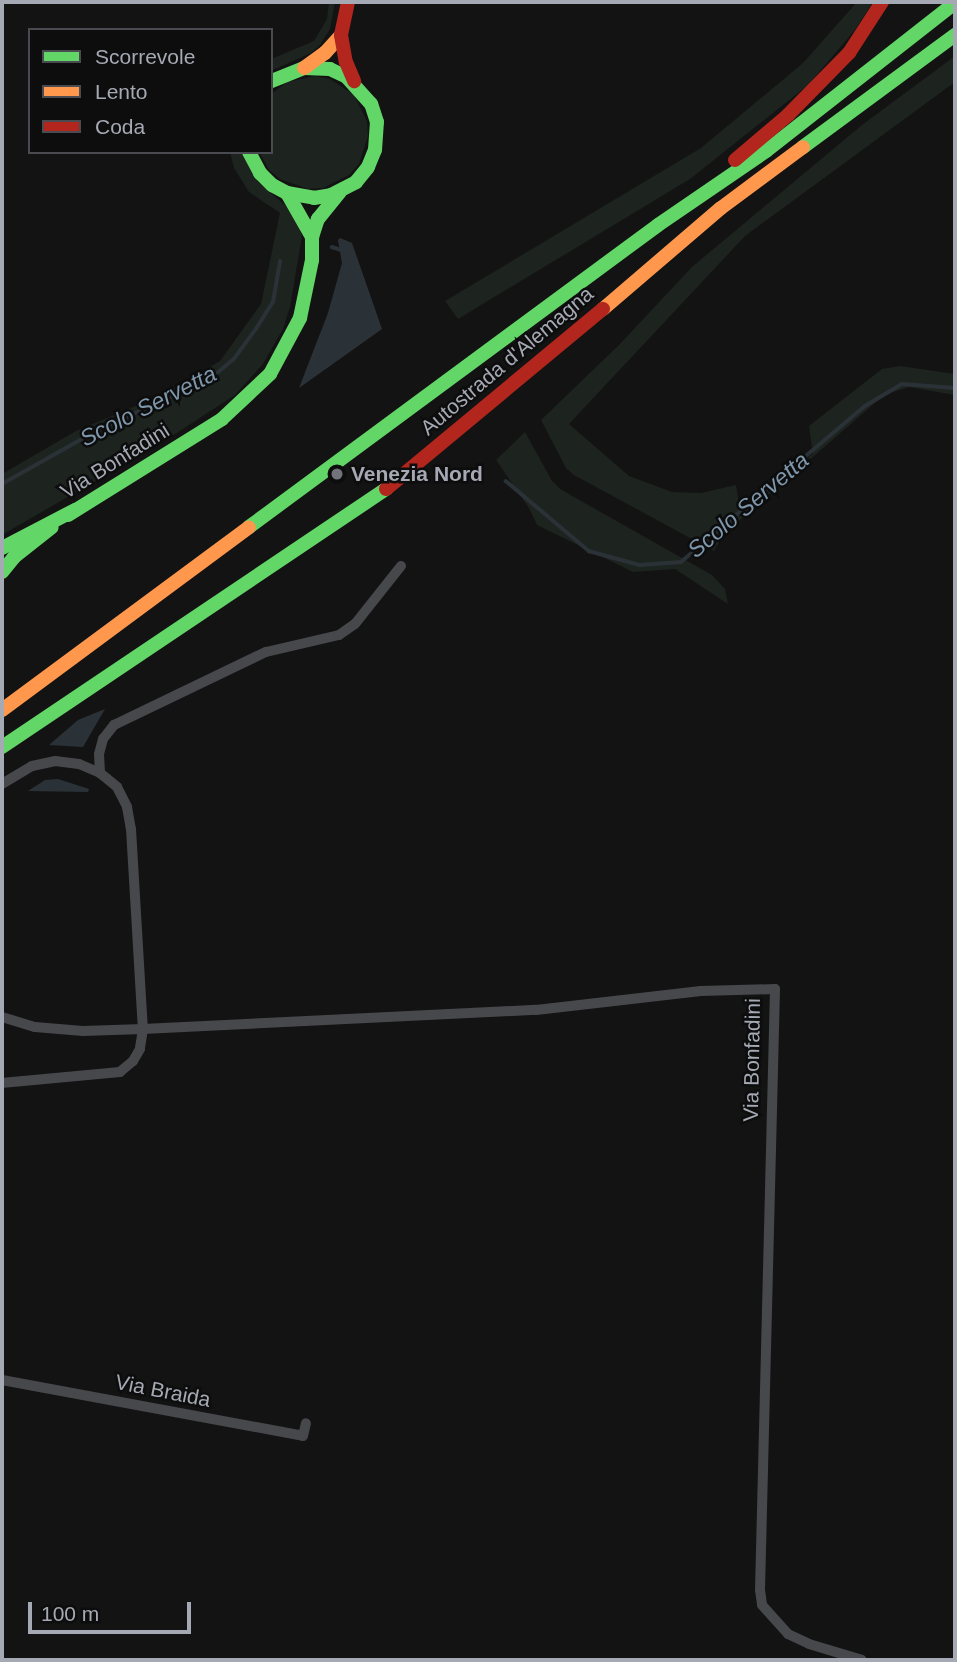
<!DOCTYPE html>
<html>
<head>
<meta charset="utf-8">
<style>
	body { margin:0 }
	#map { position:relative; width:957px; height:1662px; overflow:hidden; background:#131313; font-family:Helvetica,sans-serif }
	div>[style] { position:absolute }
	.green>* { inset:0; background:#1d231e }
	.water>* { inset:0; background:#2b3237 }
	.stream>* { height:3.5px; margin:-1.75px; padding:0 1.75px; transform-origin:1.75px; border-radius:1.75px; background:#2b3237 }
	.street>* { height:10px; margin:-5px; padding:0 5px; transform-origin:5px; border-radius:5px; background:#47484c }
	.fast>* { height:14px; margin:-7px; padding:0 7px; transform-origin:7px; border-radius:7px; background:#63d668 }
	.slow>* { height:14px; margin:-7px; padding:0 7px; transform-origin:7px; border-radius:7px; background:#ff974d }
	.jam>* { height:14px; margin:-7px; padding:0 7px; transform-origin:7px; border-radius:7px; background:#b3261e }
	.dots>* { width:19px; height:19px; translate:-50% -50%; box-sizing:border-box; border:4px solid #0d0d0e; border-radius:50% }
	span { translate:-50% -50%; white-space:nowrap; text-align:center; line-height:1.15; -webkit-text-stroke:5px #0d0d0e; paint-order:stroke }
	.street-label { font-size:21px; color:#a5a9b3 }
	.poi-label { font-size:21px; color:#a5a9b3; font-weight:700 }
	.left { translate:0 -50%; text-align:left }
	.water-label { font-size:23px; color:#7f97ab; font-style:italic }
	.frame { position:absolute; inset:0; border:4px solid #a5a9b3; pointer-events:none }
	.legend { position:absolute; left:28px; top:28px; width:245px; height:126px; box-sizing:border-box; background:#0d0d0e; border:2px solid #4a4b50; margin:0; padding:9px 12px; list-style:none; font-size:21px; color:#a5a9b3 }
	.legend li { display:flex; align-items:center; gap:14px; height:35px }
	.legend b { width:35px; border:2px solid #4a4b50 }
	.scale { position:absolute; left:28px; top:1602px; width:163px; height:32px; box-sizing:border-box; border:4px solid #a5a9b3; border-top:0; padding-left:9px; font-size:21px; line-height:24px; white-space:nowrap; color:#a5a9b3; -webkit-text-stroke:5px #0d0d0e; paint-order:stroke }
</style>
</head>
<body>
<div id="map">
	<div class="green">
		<i style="clip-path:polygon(329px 2px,335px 2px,330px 29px,320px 45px,311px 53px,271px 71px,271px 59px,314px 41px,327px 19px)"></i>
		<i style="clip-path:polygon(857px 2px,873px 2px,854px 31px,808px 85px,690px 179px,458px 319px,445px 301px,701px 148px,803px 63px)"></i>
		<i style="clip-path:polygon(955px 56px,955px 82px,745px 236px,569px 424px,629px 476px,672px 492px,701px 493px,736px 485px,739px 504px,813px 454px,809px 426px,882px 369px,900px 366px,955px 374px,955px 395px,909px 387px,884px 395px,724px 534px,714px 551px,574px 475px,566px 468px,541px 420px,619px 345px,692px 267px,862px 125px)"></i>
		<i style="clip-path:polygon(315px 76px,330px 79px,354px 95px,367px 121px,368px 136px,359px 164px,349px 175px,323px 188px,308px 189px,280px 179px,269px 170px,259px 152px,271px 152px,271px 94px,287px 82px)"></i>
		<i style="clip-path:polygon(230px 152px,241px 152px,257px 181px,294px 213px,302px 236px,290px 307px,283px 329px,263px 364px,235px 395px,166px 440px,2px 535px,2px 474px,76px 431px,164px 394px,220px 361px,261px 304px,280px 213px,249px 192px,234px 168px)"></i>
		<i style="clip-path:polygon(525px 432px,552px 481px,560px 489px,712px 575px,725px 589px,728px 604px,675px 569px,633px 572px,537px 525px,529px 508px,496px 460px)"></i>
	</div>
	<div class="water">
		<i style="clip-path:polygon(340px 238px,352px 243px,382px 329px,299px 388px,328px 313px,342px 263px,338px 240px)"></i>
		<i style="clip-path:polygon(105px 709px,83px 747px,49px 745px,78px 720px)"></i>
		<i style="clip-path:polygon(58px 779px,89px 789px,88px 792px,28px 791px,45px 780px)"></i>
	</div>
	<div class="stream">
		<i style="left:332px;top:247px;width:13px;rotate:18deg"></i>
		<i style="left:506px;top:481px;width:109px;rotate:40.1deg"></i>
		<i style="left:589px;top:551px;width:53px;rotate:15.4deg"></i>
		<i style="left:640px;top:565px;width:41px;rotate:-4.2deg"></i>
		<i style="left:681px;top:562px;width:241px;rotate:-40.3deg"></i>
		<i style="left:865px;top:406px;width:43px;rotate:-30.7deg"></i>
		<i style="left:902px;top:384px;width:53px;rotate:4.3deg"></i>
		<i style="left:2px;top:484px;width:108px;rotate:-29.4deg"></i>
		<i style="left:96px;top:431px;width:125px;rotate:-24.5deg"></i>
		<i style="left:210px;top:379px;width:31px;rotate:-40deg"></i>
		<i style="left:234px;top:359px;width:37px;rotate:-54deg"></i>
		<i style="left:256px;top:329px;width:32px;rotate:-58deg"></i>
		<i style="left:273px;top:302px;width:41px;rotate:-80.1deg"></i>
	</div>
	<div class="street">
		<i style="left:100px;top:773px;width:19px;rotate:-93deg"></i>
		<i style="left:99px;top:754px;width:16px;rotate:-75deg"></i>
		<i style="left:103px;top:739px;width:18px;rotate:-52deg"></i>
		<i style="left:114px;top:725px;width:169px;rotate:-25.7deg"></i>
		<i style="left:266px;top:652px;width:75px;rotate:-13.1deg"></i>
		<i style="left:339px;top:635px;width:19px;rotate:-35deg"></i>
		<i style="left:355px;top:624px;width:74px;rotate:-51.6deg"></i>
		<i style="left:2px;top:784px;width:35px;rotate:-31deg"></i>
		<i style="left:32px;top:766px;width:24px;rotate:-12deg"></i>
		<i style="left:55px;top:761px;width:24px;rotate:7deg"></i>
		<i style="left:79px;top:764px;width:23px;rotate:23deg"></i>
		<i style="left:100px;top:773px;width:22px;rotate:39deg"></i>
		<i style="left:117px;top:787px;width:22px;rotate:63deg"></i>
		<i style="left:127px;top:807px;width:22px;rotate:80deg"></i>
		<i style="left:131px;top:829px;width:200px;rotate:86.6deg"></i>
		<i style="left:143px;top:1029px;width:20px;rotate:99deg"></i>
		<i style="left:140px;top:1049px;width:14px;rotate:120deg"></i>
		<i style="left:133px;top:1061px;width:17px;rotate:140deg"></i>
		<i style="left:120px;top:1072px;width:119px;rotate:174.7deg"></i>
		<i style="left:2px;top:1017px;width:34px;rotate:17deg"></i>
		<i style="left:35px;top:1027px;width:48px;rotate:4.8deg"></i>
		<i style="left:83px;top:1031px;width:60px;rotate:-1.9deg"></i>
		<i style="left:143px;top:1029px;width:393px;rotate:-2.8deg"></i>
		<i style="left:536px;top:1010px;width:166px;rotate:-6.6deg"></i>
		<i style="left:701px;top:991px;width:74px;rotate:-1.5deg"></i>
		<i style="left:775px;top:989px;width:601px;rotate:91.43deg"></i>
		<i style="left:760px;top:1590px;width:15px;rotate:82deg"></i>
		<i style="left:762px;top:1605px;width:39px;rotate:48deg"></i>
		<i style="left:788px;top:1634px;width:23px;rotate:25deg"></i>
		<i style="left:809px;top:1644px;width:55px;rotate:16.8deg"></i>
		<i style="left:2px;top:1380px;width:306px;rotate:10.5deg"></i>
		<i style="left:303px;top:1436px;width:13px;rotate:-77deg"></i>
	</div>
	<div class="fast">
		<i style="left:803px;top:147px;width:189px;rotate:-36.4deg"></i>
		<i style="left:249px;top:152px;width:24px;rotate:62deg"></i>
		<i style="left:260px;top:173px;width:17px;rotate:45deg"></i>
		<i style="left:272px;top:185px;width:17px;rotate:28deg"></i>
		<i style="left:287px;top:193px;width:27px;rotate:10deg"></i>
		<i style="left:314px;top:198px;width:17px;rotate:-10deg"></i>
		<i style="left:331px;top:195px;width:28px;rotate:-27deg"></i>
		<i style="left:356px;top:182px;width:19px;rotate:-51deg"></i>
		<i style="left:368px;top:167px;width:18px;rotate:-68deg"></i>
		<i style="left:375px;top:150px;width:28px;rotate:-86deg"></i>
		<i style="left:377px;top:122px;width:19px;rotate:-108deg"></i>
		<i style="left:371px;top:104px;width:36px;rotate:-132deg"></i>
		<i style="left:347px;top:77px;width:19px;rotate:-155deg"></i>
		<i style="left:330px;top:69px;width:26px;rotate:-178deg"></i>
		<i style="left:304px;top:68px;width:35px;rotate:158deg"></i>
		<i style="left:287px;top:193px;width:51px;rotate:60.4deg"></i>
		<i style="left:68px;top:515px;width:181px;rotate:-31.9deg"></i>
		<i style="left:222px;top:419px;width:66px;rotate:-43.2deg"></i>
		<i style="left:270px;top:374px;width:64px;rotate:-61.8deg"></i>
		<i style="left:300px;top:318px;width:59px;rotate:-78.3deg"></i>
		<i style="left:312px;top:260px;width:23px;rotate:-90deg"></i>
		<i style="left:312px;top:237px;width:19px;rotate:-72deg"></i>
		<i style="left:318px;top:219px;width:35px;rotate:-51deg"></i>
		<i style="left:249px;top:527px;width:508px;rotate:-36.44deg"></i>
		<i style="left:658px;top:225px;width:131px;rotate:-34.4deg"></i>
		<i style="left:766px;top:151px;width:240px;rotate:-38.1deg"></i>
		<i style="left:2px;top:548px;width:82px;rotate:-27.5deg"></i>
		<i style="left:2px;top:572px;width:19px;rotate:-51deg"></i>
		<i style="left:14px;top:557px;width:48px;rotate:-38.3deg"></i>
		<i style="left:2px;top:747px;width:463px;rotate:-33.9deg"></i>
	</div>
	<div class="slow">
		<i style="left:304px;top:68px;width:26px;rotate:-36deg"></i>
		<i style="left:325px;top:53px;width:24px;rotate:-48deg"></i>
		<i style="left:603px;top:309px;width:155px;rotate:-40.6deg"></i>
		<i style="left:721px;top:208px;width:102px;rotate:-36.6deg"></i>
		<i style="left:2px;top:710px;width:307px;rotate:-36.5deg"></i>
	</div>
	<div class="jam">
		<i style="left:348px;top:2px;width:34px;rotate:102deg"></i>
		<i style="left:341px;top:35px;width:27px;rotate:80deg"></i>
		<i style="left:346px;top:62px;width:21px;rotate:67deg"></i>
		<i style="left:735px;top:160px;width:70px;rotate:-40.3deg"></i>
		<i style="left:788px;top:115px;width:87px;rotate:-45.5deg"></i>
		<i style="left:849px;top:53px;width:61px;rotate:-57.1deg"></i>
		<i style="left:386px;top:489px;width:282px;rotate:-39.7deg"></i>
	</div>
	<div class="dots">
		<i style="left:337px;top:474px;background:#72747b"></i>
	</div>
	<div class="street-label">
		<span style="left:507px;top:361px;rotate:-40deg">Autostrada d'Alemagna</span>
		<span style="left:115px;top:461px;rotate:-32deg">Via Bonfadini</span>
		<span style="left:752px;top:1060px;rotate:-89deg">Via Bonfadini</span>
		<span style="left:163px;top:1391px;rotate:11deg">Via Braida</span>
	</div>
	<div class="poi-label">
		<span class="left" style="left:351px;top:474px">Venezia Nord</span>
	</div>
	<div class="water-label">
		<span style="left:148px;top:406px;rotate:-27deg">Scolo Servetta</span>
		<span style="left:748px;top:505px;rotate:-40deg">Scolo Servetta</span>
	</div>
	<div class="frame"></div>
	<ul class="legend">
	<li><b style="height:9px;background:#63d668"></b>Scorrevole</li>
	<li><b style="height:9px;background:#ff974d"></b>Lento</li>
	<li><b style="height:9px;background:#b3261e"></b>Coda</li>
	</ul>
	<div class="scale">100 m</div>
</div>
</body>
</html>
